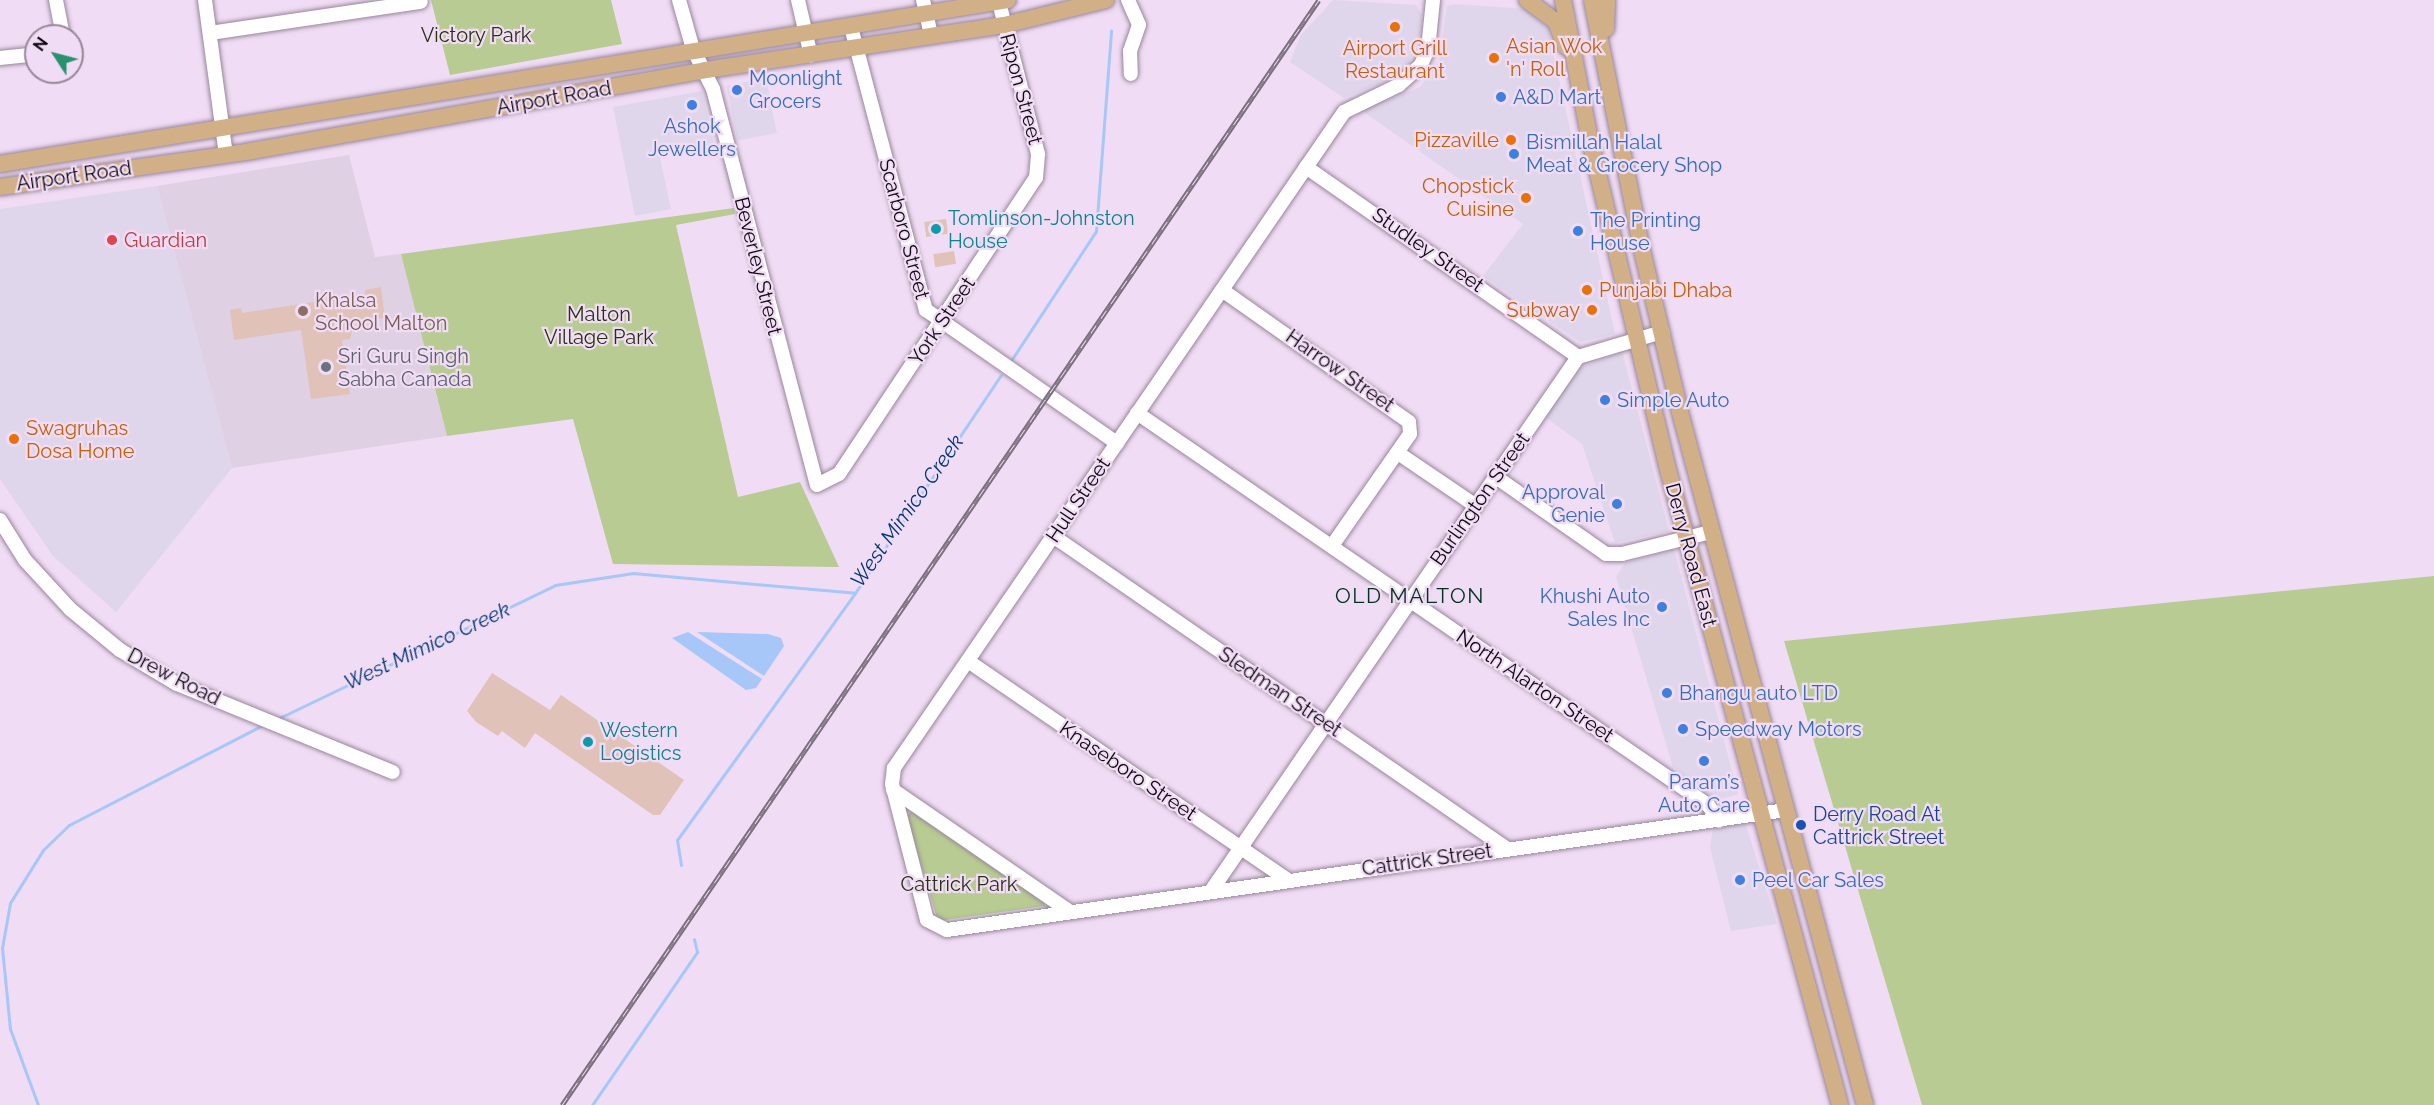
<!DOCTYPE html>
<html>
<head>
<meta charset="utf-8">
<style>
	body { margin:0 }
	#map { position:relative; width:2434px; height:1105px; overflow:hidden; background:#f0dcf4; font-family:Raleway,sans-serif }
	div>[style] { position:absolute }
	.commercial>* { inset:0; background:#dfd6eb; transform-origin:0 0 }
	.education>* { inset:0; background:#e0d0e3 }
	.green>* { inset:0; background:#b8cb92 }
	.water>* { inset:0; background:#a6c7f8 }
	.stream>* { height:3px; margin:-1.5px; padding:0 1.5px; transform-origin:1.5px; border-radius:1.5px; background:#a6c7f8 }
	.building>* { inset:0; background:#e1c2b9; transform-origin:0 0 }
	.roads { filter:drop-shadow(0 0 2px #98869c) drop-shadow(0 0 2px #98869c) }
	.minor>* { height:14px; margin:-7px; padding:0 7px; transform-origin:7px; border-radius:7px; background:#fff }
	.major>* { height:16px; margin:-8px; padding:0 8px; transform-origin:8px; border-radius:8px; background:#d1b088 }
	.rail>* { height:5px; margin-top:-2.5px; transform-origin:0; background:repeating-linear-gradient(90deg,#f0dcf4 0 9px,#7c6f7f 0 18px); box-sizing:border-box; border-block:2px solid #7c6f7f }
	.dots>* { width:16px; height:16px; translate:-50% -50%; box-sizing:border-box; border:3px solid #f0dcf4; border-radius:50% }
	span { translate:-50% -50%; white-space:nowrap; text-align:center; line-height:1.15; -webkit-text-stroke:4.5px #f0dcf4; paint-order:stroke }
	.park-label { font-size:20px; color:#283112 }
	.food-label { font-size:20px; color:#c56008 }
	.left { translate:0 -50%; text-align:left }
	.right { translate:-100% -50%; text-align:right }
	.shop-label { font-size:20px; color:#366cbe }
	.street-label { font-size:20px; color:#0f0911 }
	.culture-label { font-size:20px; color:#0d838f }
	.health-label { font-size:20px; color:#be3a42 }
	.education-label { font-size:20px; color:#785e54 }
	.worship-label { font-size:20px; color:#5b616d }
	.transit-label { font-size:20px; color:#164399 }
	.water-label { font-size:21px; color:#00357a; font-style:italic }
	.neighbourhood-label { font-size:21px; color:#003222; letter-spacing:1.5px }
	.north { position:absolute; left:24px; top:24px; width:60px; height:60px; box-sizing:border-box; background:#f0dcf4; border:2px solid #968899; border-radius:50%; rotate:306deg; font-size:16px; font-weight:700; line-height:24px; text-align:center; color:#0f0911 }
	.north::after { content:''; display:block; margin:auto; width:21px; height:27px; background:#2a916e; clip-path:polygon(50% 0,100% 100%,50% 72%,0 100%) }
</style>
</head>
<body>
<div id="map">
	<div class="commercial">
		<i style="clip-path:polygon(1333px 0,1416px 5px,1422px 15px,1420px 34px,1408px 66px,1397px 76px,1344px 98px,1290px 62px,1301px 35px)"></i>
		<i style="clip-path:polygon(1454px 4px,1525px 9px,1548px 29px,1615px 334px,1580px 342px,1483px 276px,1523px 224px,1361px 110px,1420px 87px,1439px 60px,1447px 6px)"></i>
		<i style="left:766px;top:78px;width:56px;height:40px;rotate:79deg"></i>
		<i style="clip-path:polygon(702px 91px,714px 144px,659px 153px,671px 209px,635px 216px,613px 107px)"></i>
		<i style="clip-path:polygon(157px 186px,232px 468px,116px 612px,53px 556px,0 479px,0 209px)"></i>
		<i style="clip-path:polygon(1622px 351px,1669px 531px,1615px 543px,1582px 444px,1545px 417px,1580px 368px)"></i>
		<i style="clip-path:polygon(1674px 549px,1738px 794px,1718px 800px,1673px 767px,1616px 577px,1625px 563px)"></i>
		<i style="clip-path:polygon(1745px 822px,1777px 924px,1731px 931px,1710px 847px,1713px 827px)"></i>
	</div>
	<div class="education">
		<i style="clip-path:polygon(349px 155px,375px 257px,401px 254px,447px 436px,232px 468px,157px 186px)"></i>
	</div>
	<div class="green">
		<i style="clip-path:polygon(431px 0,611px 0,622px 44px,450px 75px)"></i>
		<i style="clip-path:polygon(734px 208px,735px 214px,676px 225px,738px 497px,800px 482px,839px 567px,613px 564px,573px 419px,447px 436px,401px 254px)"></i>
		<i style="clip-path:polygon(2434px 576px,2434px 1105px,1922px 1105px,1784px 641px)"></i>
		<i style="clip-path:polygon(912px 812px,1044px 901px,1045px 906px,938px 921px,906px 815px)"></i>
	</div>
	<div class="water">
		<i style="clip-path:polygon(688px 632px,762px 679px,756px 688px,746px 690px,672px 638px)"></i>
		<i style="clip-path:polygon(697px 632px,768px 634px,781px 638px,784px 646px,764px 676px)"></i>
	</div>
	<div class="stream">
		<i style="left:1012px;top:359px;width:153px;rotate:-56.7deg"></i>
		<i style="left:1096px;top:231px;width:201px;rotate:-85.7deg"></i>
		<i style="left:275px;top:720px;width:311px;rotate:-25.7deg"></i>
		<i style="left:555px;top:585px;width:79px;rotate:-8.7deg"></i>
		<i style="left:633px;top:573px;width:223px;rotate:5.1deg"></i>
		<i style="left:681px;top:865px;width:25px;rotate:-99deg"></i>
		<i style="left:677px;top:840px;width:304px;rotate:-54.2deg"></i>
		<i style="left:855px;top:593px;width:262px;rotate:-56.2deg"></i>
		<i style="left:38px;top:1105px;width:81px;rotate:-110.2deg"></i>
		<i style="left:10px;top:1029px;width:81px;rotate:-95.6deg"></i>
		<i style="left:2px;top:948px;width:46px;rotate:-79.9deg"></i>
		<i style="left:10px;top:903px;width:62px;rotate:-58.1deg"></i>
		<i style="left:43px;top:850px;width:36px;rotate:-44deg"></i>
		<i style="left:69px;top:825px;width:218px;rotate:-27.3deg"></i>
		<i style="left:592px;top:1105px;width:186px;rotate:-55.5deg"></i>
		<i style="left:697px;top:952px;width:13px;rotate:-103deg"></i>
	</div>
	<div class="building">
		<i style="left:946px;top:219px;width:15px;height:22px;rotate:82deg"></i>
		<i style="left:954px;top:251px;width:13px;height:21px;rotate:81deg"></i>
		<i style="clip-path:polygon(381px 287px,385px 318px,355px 322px,350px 339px,342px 340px,350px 394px,311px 399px,301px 330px,234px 340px,230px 310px,241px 308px,242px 313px,365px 294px,365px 290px)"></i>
		<i style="clip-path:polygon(492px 673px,550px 710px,561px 695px,684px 780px,660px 815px,653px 815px,535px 733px,525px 748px,502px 731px,498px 736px,476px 722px,467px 711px)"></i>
	</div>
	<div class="roads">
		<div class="minor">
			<i style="left:56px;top:0;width:37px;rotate:79deg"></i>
			<i style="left:205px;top:0;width:156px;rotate:82.3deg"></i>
			<i style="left:679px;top:0;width:51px;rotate:74.1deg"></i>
			<i style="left:693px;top:49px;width:45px;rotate:63.4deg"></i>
			<i style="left:713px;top:89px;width:409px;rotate:75.3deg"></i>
			<i style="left:817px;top:485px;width:25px;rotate:-27deg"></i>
			<i style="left:839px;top:474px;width:356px;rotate:-56.4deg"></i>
			<i style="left:1036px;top:178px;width:24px;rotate:-85deg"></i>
			<i style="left:1038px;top:154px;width:157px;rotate:-104.4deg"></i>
			<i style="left:798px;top:0;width:57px;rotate:76.9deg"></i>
			<i style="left:923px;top:0;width:37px;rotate:77deg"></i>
			<i style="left:1128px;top:0;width:27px;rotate:66deg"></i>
			<i style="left:1139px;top:25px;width:28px;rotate:109deg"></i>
			<i style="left:1130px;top:51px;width:23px;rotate:88deg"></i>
			<i style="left:1433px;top:0;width:49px;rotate:95.8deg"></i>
			<i style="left:1428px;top:49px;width:17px;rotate:114deg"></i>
			<i style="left:1421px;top:65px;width:30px;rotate:138deg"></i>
			<i style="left:1399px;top:85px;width:61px;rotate:153.9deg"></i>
			<i style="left:1344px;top:112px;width:796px;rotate:124.45deg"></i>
			<i style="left:894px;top:768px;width:16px;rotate:97deg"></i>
			<i style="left:892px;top:784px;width:140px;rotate:75.6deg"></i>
			<i style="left:927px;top:920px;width:22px;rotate:27deg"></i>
			<i style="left:947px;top:930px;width:848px;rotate:-8.14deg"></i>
			<i style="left:851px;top:27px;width:293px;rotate:75.2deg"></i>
			<i style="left:926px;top:310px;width:233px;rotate:34.9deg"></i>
			<i style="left:210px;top:33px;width:213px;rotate:-8.4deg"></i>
			<i style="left:0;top:58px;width:36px;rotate:-6deg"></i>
			<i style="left:1306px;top:167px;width:332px;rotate:34.9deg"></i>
			<i style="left:1222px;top:290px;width:229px;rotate:35.2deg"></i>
			<i style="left:1409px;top:422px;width:12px;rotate:85deg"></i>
			<i style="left:1410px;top:434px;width:136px;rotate:124.9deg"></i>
			<i style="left:1137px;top:413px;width:693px;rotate:34.47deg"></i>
			<i style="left:1708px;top:805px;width:19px;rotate:55deg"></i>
			<i style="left:1398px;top:453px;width:94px;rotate:34.2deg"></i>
			<i style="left:1496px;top:477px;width:134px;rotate:35deg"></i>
			<i style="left:1606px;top:554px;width:16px"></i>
			<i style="left:1622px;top:554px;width:92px;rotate:-13.9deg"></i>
			<i style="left:0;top:520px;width:47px;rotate:58deg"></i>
			<i style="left:25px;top:560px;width:67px;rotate:47.4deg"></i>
			<i style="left:70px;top:609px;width:65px;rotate:39.4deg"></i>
			<i style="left:120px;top:650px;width:66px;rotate:30.8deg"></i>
			<i style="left:177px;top:684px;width:233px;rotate:22.2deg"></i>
			<i style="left:1053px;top:536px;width:550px;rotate:34.56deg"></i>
			<i style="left:968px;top:661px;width:388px;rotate:34.4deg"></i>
			<i style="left:893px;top:790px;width:214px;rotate:34.5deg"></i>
			<i style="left:1211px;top:891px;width:648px;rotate:-55.5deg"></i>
			<i style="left:1578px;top:357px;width:88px;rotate:-16.6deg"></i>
		</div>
		<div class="major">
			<i style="left:1527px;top:0;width:36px;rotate:37deg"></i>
			<i style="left:1556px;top:22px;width:26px;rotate:69deg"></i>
			<i style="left:1563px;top:0;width:143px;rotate:79.1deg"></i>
			<i style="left:1590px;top:140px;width:335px;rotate:76.7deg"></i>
			<i style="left:1667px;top:466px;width:662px;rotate:74.85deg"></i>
			<i style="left:1592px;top:0;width:255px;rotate:78.7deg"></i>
			<i style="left:1642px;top:250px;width:166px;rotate:76.8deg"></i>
			<i style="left:1680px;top:412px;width:717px;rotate:75.05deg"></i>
			<i style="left:1606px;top:29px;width:29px;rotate:-88deg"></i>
			<i style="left:0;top:164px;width:1021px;rotate:-9.24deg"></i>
			<i style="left:0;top:187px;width:248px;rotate:-8.1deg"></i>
			<i style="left:246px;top:152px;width:467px;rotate:-10.1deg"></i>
			<i style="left:706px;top:70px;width:301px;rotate:-8.6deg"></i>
			<i style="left:1004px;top:25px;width:105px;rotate:-13.8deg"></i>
		</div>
	</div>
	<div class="rail">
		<i style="left:562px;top:1105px;width:1339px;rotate:-55.59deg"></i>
	</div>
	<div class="dots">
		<i style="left:1395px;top:27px;background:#e8710a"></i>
		<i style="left:1494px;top:58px;background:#e8710a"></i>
		<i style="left:737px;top:90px;background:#3f7fe0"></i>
		<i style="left:1501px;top:97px;background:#3f7fe0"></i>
		<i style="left:692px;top:105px;background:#3f7fe0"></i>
		<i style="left:1511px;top:140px;background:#e8710a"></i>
		<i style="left:1514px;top:154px;background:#3f7fe0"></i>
		<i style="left:1526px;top:198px;background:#e8710a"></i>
		<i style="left:936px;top:229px;background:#0f9aa8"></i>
		<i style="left:1578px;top:231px;background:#3f7fe0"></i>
		<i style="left:112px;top:240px;background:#e0444e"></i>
		<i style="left:1587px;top:290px;background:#e8710a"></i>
		<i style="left:1592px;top:310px;background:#e8710a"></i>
		<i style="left:303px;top:311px;background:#8d6e63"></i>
		<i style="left:326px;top:367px;background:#6b7280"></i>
		<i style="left:1605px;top:400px;background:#3f7fe0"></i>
		<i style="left:14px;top:439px;background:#e8710a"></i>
		<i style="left:1617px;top:504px;background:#3f7fe0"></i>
		<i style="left:1662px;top:607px;background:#3f7fe0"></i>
		<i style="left:1667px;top:693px;background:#3f7fe0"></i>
		<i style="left:1683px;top:729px;background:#3f7fe0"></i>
		<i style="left:588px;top:742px;background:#0f9aa8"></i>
		<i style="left:1704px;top:761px;background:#3f7fe0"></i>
		<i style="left:1801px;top:825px;background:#1a4fb4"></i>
		<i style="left:1740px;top:880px;background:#3f7fe0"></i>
	</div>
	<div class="park-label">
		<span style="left:476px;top:35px">Victory Park</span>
		<span style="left:599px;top:326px">Malton<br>Village Park</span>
		<span style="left:959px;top:884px">Cattrick Park</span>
	</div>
	<div class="food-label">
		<span class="left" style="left:1506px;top:58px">Asian Wok<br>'n' Roll</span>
		<span style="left:1395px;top:60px">Airport Grill<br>Restaurant</span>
		<span class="right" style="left:1499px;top:140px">Pizzaville</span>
		<span class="right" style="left:1514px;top:198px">Chopstick<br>Cuisine</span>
		<span class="left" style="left:1599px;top:290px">Punjabi Dhaba</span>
		<span class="right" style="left:1580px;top:310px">Subway</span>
		<span class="left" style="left:26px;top:440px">Swagruhas<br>Dosa Home</span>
	</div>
	<div class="shop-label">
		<span class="left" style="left:749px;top:90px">Moonlight<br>Grocers</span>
		<span class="left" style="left:1513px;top:97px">A&amp;D Mart</span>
		<span style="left:692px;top:138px">Ashok<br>Jewellers</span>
		<span class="left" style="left:1526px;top:154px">Bismillah Halal<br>Meat &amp; Grocery Shop</span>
		<span class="left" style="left:1590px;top:232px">The Printing<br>House</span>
		<span class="left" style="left:1617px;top:400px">Simple Auto</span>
		<span class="right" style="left:1605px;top:504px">Approval<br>Genie</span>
		<span class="right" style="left:1650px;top:608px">Khushi Auto<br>Sales Inc</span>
		<span class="left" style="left:1679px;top:693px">Bhangu auto LTD</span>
		<span class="left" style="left:1695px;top:729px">Speedway Motors</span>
		<span style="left:1704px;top:794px">Param’s<br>Auto Care</span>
		<span class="left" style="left:1752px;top:880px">Peel Car Sales</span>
	</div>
	<div class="street-label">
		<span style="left:1021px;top:89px;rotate:75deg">Ripon Street</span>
		<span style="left:554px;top:98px;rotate:-10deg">Airport Road</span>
		<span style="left:74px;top:176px;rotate:-8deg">Airport Road</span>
		<span style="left:904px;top:229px;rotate:75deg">Scarboro Street</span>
		<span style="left:1428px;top:250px;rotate:35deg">Studley Street</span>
		<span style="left:758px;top:266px;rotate:76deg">Beverley Street</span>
		<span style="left:942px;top:321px;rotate:-56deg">York Street</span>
		<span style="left:1340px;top:371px;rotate:35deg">Harrow Street</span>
		<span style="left:1480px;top:499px;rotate:-55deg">Burlington Street</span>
		<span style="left:1078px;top:500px;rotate:-56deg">Hull Street</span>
		<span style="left:1691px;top:555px;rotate:75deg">Derry Road East</span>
		<span style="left:174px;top:677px;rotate:27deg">Drew Road</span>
		<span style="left:1535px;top:686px;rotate:34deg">North Alarton Street</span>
		<span style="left:1280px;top:692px;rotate:34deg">Sledman Street</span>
		<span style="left:1128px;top:771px;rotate:34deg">Knaseboro Street</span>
		<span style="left:1427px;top:860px;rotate:-8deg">Cattrick Street</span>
	</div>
	<div class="culture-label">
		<span class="left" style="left:948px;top:230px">Tomlinson-Johnston<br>House</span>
		<span class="left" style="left:600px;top:742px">Western<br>Logistics</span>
	</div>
	<div class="health-label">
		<span class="left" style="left:124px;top:240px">Guardian</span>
	</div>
	<div class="education-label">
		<span class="left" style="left:315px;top:312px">Khalsa<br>School Malton</span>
	</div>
	<div class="worship-label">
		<span class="left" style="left:338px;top:368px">Sri Guru Singh<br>Sabha Canada</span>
	</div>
	<div class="transit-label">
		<span class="left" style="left:1813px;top:826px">Derry Road At<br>Cattrick Street</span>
	</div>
	<div class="water-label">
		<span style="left:907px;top:511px;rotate:-55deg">West Mimico Creek</span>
		<span style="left:427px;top:646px;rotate:-25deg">West Mimico Creek</span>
	</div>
	<div class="neighbourhood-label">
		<span style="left:1410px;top:596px">OLD MALTON</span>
	</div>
	<div class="north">N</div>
</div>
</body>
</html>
